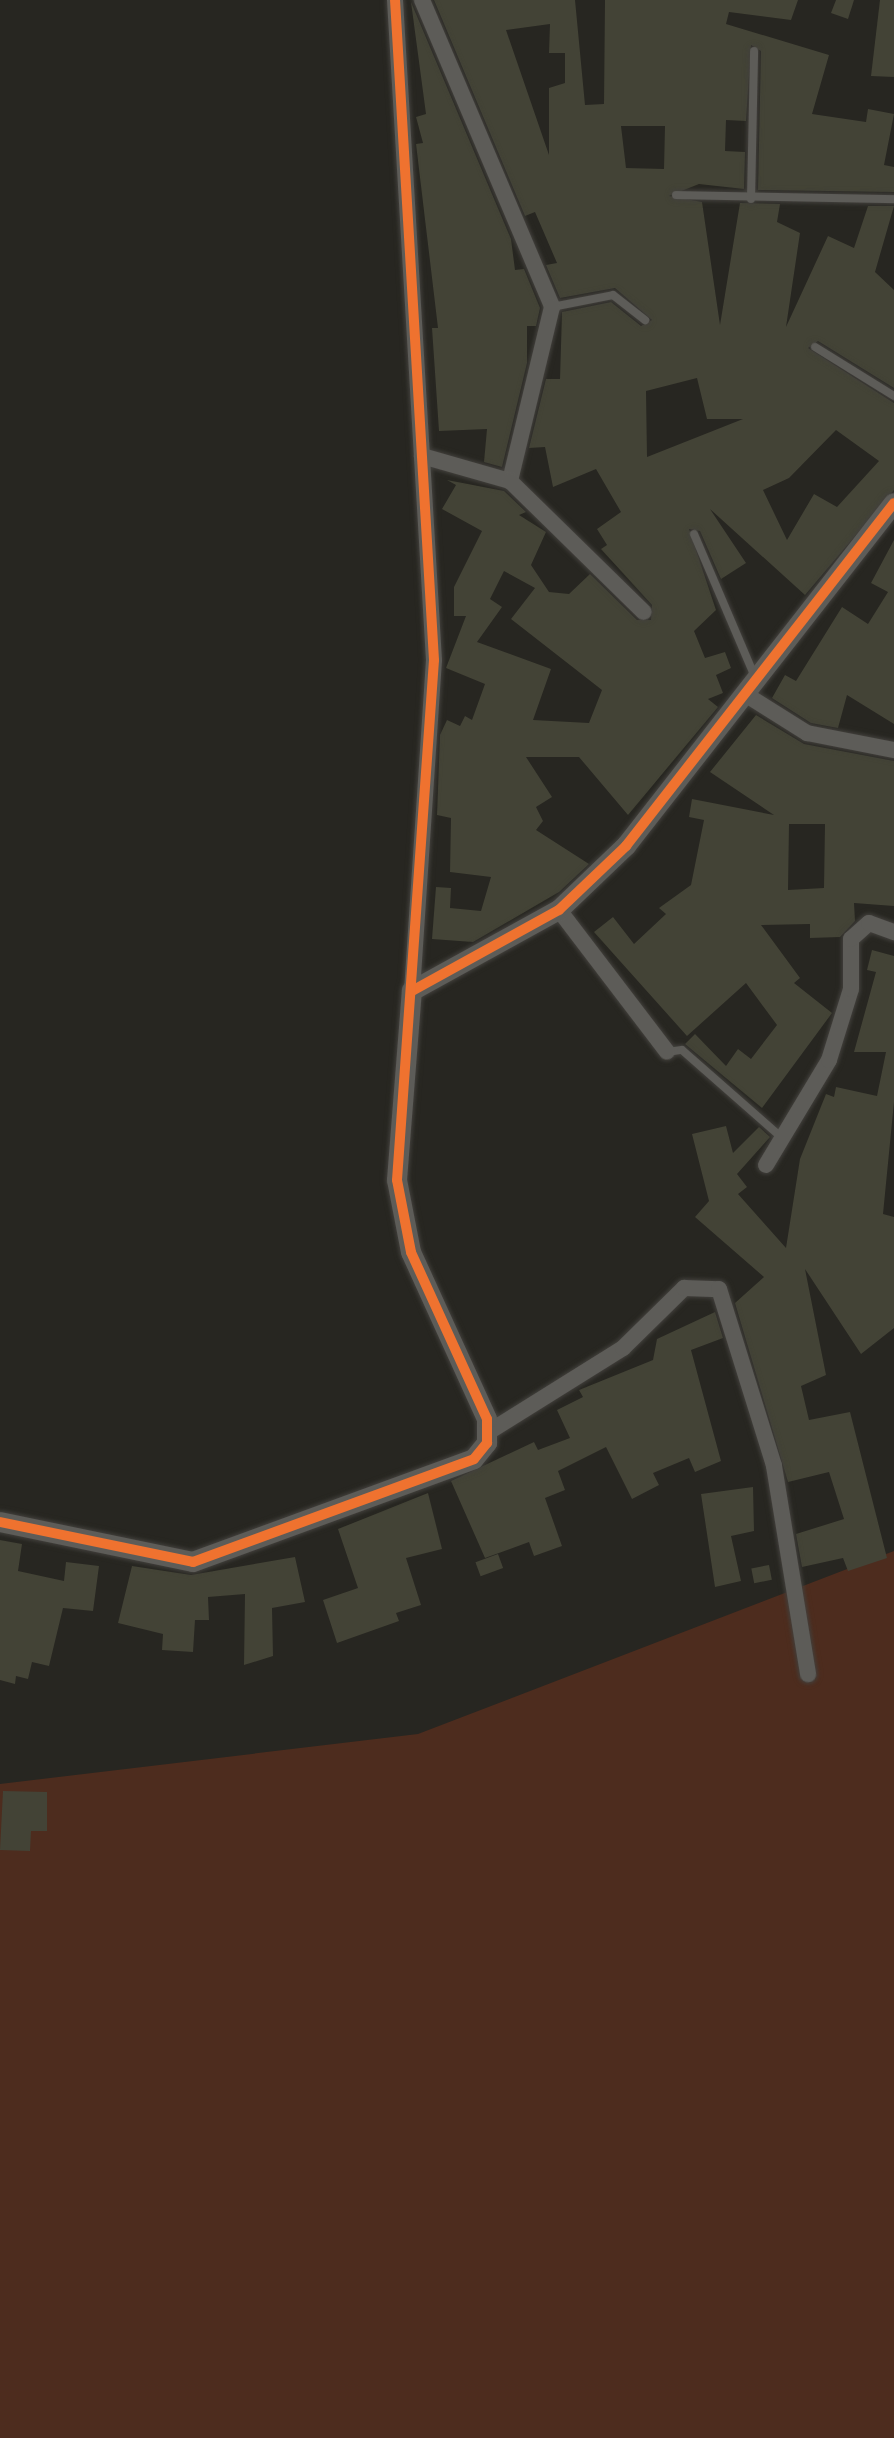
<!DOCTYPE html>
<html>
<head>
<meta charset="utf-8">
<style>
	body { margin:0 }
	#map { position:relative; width:894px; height:2438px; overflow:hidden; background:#272621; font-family:Figtree,sans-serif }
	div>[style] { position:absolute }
	.green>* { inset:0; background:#4d2c1e }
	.building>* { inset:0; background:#434336; transform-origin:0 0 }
	.roads { filter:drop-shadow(0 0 2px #42403c) drop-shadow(0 0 2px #42403c) }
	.service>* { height:8px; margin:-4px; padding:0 4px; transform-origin:4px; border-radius:4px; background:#5d5c58 }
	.minor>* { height:16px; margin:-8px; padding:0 8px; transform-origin:8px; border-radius:8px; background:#5d5c58 }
	.tertiary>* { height:20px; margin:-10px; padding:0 10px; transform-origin:10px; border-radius:10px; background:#5d5c58 }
	.cycleway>* { height:10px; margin:-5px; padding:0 5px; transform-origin:5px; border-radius:5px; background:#ef722f }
	span { translate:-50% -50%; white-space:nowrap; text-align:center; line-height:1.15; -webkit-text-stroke:6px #211d15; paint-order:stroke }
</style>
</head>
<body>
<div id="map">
	<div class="green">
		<i style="clip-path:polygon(894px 1551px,894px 2438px,0 2438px,0 1784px,418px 1734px)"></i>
	</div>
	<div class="building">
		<i style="clip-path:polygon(evenodd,434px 0,575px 0,585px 105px,604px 104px,605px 0,798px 0,791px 20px,729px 12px,726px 24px,829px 55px,812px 114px,866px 122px,868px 109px,894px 114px,884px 165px,894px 167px,894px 192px,758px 190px,761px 51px,751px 45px,746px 121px,726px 120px,725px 151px,745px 152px,744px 189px,699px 184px,669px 196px,702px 202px,720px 325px,740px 203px,780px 204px,777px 222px,800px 233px,786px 327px,828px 236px,854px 248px,868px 206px,894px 206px,875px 272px,894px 290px,894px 388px,818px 341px,808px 348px,894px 403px,894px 490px,805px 595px,710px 509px,746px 563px,721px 579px,700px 531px,689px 529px,716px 610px,694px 631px,705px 658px,725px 652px,731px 668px,716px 675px,723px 693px,708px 699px,718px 707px,628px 815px,579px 757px,526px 757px,552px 797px,536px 807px,543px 821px,536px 830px,589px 864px,559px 892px,473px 942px,432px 939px,436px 887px,451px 888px,450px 908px,481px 911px,491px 877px,450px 872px,451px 818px,437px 815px,440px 735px,447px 720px,460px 726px,465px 716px,472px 720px,485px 684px,446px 668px,466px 616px,454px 616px,454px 587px,482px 531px,442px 509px,456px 485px,447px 480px,504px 491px,526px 512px,519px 515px,546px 532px,531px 565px,549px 592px,569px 594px,590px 574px,637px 620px,651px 620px,652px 605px,601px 549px,607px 545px,597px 529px,621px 512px,596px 469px,553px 487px,545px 447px,529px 448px,546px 379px,560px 379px,562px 312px,611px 302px,641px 326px,652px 320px,615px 288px,560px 298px,546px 265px,557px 263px,535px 212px,525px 216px,434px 0,550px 24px,549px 53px,565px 53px,565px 83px,549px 88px,549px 155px,506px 30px,550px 24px,434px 0,621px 126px,665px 126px,664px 169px,626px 168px,621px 126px,434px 0,697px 378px,707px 419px,743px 419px,647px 457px,646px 391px,697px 378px,434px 0,836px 430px,879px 461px,837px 507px,814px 494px,787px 540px,763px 490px,789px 478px,836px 430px,434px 0,504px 571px,535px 588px,511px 619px,602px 690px,589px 723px,533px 720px,551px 669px,477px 642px,502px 607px,490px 599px,504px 571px)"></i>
		<i style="clip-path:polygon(836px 0,854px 0,848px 19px,831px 13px)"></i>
		<i style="clip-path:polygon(880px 0,894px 0,894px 77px,871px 76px)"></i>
		<i style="clip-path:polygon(411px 2px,511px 239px,515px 270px,524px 269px,540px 308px,536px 326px,527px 326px,527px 363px,502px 467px,484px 462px,487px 429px,439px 431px,432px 328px,438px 328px,416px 144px,423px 143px,416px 117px,426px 114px)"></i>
		<i style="clip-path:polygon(894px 540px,894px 724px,847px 695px,838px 728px,811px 723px,772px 698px,785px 675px,796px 681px,842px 607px,868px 624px,888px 592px,871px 583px)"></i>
		<i style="clip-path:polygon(evenodd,756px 715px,804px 744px,894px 761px,894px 906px,854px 903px,855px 921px,840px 937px,810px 938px,810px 924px,761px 925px,800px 978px,794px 983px,832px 1013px,762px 1108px,685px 1044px,695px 1034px,726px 1066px,738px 1049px,751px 1059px,777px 1025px,746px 983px,687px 1036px,594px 932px,613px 917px,634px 944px,666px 914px,659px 908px,691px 885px,704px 820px,689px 817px,692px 799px,774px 815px,710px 772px,756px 715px,789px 824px,825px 824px,824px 888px,788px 890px,789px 824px)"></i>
		<i style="clip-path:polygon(872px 950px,894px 956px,894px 1102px,883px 1214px,894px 1217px,894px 1328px,861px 1354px,805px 1269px,826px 1375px,801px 1386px,809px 1420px,850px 1412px,887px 1558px,848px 1571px,843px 1558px,802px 1567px,796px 1534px,844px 1519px,829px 1472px,788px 1482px,735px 1303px,764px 1277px,695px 1217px,709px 1201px,692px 1134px,726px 1126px,733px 1153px,759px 1127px,770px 1137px,737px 1174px,747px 1187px,738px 1194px,786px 1248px,800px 1159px,826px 1094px,834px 1097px,836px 1087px,877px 1096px,886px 1052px,854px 1052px,876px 972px,867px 970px)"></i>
		<i style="clip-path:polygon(715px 1312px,723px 1338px,691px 1350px,721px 1461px,695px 1472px,689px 1458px,653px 1473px,659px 1485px,632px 1499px,606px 1447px,558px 1471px,565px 1490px,545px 1498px,562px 1546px,534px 1556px,529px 1542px,485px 1558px,451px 1481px,534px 1442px,538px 1450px,570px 1438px,557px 1410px,583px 1397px,579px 1390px,653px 1360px,657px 1339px)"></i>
		<i style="clip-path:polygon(753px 1487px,754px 1531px,731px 1536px,741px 1581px,715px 1587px,701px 1494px)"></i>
		<i style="clip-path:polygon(428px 1493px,442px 1549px,406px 1558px,421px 1605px,396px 1613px,399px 1621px,337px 1643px,323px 1600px,358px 1588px,338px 1529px)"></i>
		<i style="clip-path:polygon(0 1540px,22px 1544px,18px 1571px,64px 1581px,66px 1562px,99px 1566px,93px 1611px,63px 1608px,49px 1666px,32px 1662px,28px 1679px,16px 1676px,15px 1684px,0 1680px)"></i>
		<i style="left:498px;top:1554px;width:15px;height:24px;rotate:70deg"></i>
		<i style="clip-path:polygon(295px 1557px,305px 1602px,272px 1608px,273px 1656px,244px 1665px,245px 1594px,208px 1597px,209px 1620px,195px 1620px,193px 1652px,162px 1650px,163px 1634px,118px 1623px,132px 1566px,191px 1575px)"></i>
		<i style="left:769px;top:1565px;width:15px;height:18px;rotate:79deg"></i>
		<i style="clip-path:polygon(3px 1791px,47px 1792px,47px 1831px,31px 1831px,30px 1851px,0 1850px)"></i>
	</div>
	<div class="roads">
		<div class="service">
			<i style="left:676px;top:195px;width:218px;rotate:1.1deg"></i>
			<i style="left:751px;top:199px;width:148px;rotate:-88.8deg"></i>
			<i style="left:552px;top:307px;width:62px;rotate:-11.1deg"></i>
			<i style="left:613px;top:295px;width:41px;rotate:38deg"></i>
			<i style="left:815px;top:347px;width:93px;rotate:31.8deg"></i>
			<i style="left:694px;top:534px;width:155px;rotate:66.9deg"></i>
			<i style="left:667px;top:1052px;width:15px;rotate:-8deg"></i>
			<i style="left:682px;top:1050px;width:133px;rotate:41.3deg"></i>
		</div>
		<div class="minor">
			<i style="left:395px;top:0;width:661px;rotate:86.62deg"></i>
			<i style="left:434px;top:660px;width:332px;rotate:93.8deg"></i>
			<i style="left:422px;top:0;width:333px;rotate:67deg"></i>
			<i style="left:552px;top:307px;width:179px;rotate:103.6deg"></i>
			<i style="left:422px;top:456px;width:91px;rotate:15.9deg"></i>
			<i style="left:510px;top:481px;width:187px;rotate:44.4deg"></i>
			<i style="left:748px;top:696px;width:70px;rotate:32.1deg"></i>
			<i style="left:807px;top:733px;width:89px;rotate:11.1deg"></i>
			<i style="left:559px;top:910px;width:178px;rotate:52.7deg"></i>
			<i style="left:766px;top:1165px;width:122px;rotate:-59deg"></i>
			<i style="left:829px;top:1060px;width:74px;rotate:-72.8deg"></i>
			<i style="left:851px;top:989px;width:50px;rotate:-90deg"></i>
			<i style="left:851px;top:939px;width:24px;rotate:-42deg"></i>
			<i style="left:869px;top:923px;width:27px;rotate:20deg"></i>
			<i style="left:487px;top:1433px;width:160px;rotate:-32deg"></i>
			<i style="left:623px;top:1348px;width:86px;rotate:-44.5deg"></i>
			<i style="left:684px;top:1288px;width:35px;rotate:2deg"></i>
			<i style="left:719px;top:1289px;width:185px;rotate:72.7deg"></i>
			<i style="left:774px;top:1466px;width:211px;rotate:80.7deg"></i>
		</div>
		<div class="tertiary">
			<i style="left:0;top:1522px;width:197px;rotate:11.7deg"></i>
			<i style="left:193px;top:1562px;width:299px;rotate:-20.1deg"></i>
			<i style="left:474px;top:1459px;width:21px;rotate:-51deg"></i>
			<i style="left:487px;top:1443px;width:24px;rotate:-90deg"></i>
			<i style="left:487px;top:1419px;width:183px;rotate:-114.5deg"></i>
			<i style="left:411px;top:1252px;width:73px;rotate:-101deg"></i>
			<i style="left:397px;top:1180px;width:190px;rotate:-85.5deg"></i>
			<i style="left:412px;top:991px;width:168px;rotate:-28.9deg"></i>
			<i style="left:559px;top:910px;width:93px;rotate:-43.7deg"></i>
			<i style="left:626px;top:846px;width:435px;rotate:-52deg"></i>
		</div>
	</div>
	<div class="cycleway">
		<i style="left:412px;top:991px;width:168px;rotate:-28.9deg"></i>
		<i style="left:559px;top:910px;width:93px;rotate:-43.7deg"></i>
		<i style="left:626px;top:846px;width:435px;rotate:-52deg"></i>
		<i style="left:0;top:1522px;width:197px;rotate:11.7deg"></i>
		<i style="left:193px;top:1562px;width:299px;rotate:-20.1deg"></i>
		<i style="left:474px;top:1459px;width:21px;rotate:-51deg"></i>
		<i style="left:487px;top:1443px;width:24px;rotate:-90deg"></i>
		<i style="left:487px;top:1419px;width:183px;rotate:-114.5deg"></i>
		<i style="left:411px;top:1252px;width:73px;rotate:-101deg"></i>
		<i style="left:397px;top:1180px;width:521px;rotate:-85.93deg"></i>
		<i style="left:434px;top:660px;width:661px;rotate:-93.38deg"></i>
	</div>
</div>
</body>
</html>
